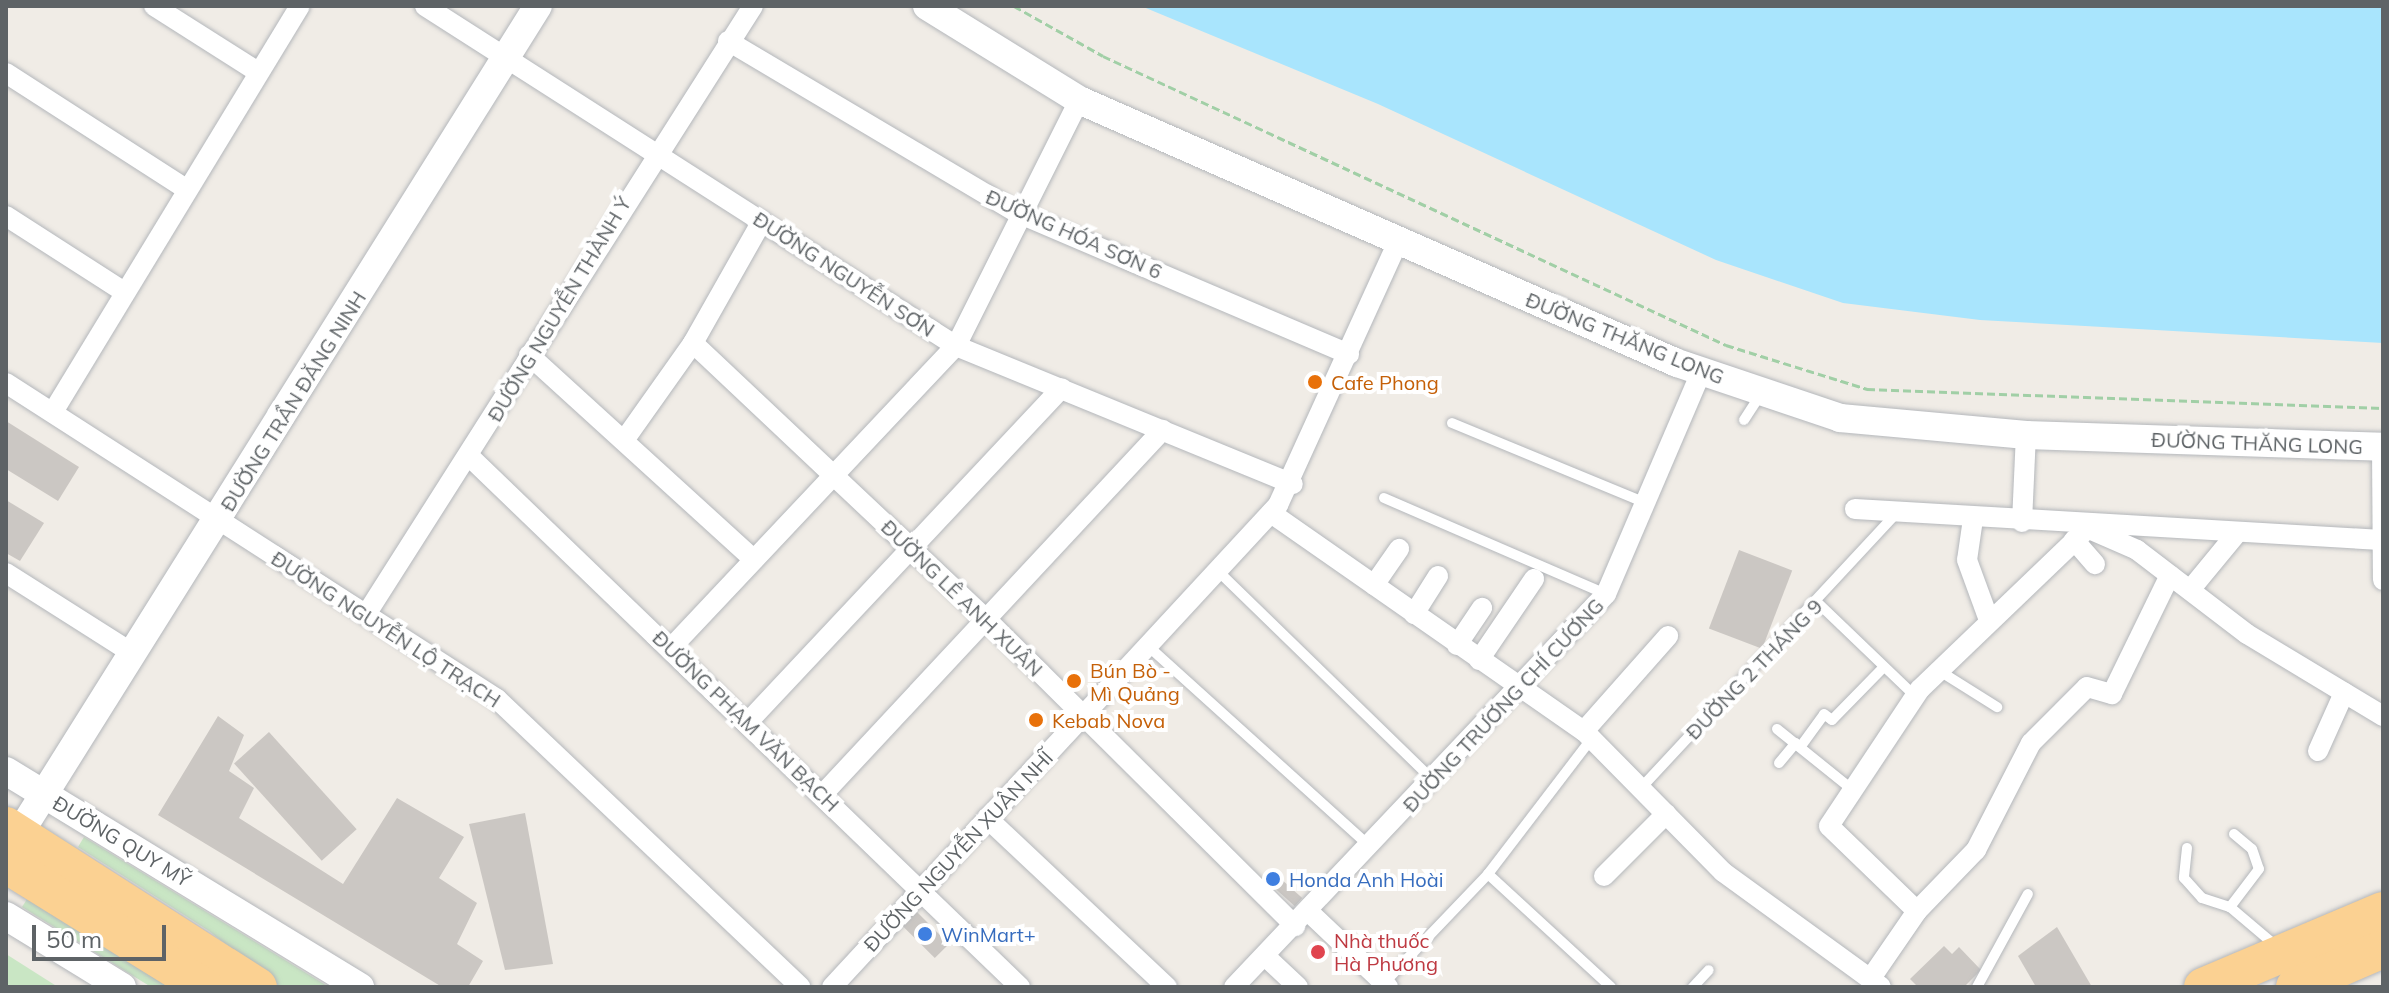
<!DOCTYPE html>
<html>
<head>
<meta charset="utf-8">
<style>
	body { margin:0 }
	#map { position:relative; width:2389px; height:993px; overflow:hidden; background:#f0ece6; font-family:Mulish,sans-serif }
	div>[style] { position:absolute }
	.green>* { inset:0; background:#c9e6c4 }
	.water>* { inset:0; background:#a9e5fd }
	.building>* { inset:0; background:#cbc7c3; transform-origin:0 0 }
	.path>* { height:3px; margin-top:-1.5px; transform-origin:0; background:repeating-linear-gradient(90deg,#a1cfa6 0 8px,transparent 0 12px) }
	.roads { filter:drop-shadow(0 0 2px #b4b7bb) drop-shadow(0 0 2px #b4b7bb) }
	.lane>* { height:10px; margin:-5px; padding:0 5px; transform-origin:5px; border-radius:5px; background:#fff }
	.street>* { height:20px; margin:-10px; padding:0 10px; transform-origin:10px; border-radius:10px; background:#fff }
	.secondary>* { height:28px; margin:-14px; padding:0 14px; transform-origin:14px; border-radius:14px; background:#fff }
	.highway>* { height:38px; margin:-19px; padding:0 19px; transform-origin:19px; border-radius:19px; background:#fbd192 }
	.dots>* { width:22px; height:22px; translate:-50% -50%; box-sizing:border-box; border:4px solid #fff; border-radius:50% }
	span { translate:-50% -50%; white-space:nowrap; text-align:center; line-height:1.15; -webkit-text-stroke:8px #fff; paint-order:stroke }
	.street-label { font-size:20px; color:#5e6366 }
	.food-label { font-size:20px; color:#c56008 }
	.left { translate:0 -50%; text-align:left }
	.shop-label { font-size:20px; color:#366cbe }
	.health-label { font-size:20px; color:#be3a42 }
	.frame { position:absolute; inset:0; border:8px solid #5e6366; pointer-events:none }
	.scale { position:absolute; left:32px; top:925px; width:134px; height:36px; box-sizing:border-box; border:4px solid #5e6366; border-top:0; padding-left:10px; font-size:24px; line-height:28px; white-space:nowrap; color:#5e6366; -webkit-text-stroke:6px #fff; paint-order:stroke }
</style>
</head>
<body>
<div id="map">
	<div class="green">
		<i style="clip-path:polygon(84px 837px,329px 987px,278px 985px,209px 931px,78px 847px)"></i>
		<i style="clip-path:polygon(29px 896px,177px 987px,151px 987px,22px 907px)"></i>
		<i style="clip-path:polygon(6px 954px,58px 987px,6px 987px)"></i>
	</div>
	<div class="water">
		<i style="clip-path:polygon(1141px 6px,2383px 6px,2383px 343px,1980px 320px,1843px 303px,1716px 260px,1378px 104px)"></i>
	</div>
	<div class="building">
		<i style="clip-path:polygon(6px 421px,79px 467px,58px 501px,6px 469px)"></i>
		<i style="clip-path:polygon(6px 500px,44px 523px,20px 561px,6px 553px)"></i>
		<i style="left:1739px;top:550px;width:57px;height:84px;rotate:21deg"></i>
		<i style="clip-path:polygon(218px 716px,244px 735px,229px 771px,254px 788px,239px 818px,343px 884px,397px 798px,464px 837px,439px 878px,477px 903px,457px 944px,483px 961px,468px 987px,442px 987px,158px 815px)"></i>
		<i style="left:269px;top:732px;width:131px;height:47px;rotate:48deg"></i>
		<i style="clip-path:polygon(525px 813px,553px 964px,505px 970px,469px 824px)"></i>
		<i style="left:1271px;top:870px;width:42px;height:11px;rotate:42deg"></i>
		<i style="left:915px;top:910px;width:48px;height:20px;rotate:45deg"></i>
		<i style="clip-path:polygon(2057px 927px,2092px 987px,2036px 987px,2018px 956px)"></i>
		<i style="clip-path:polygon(1944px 946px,1952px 954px,1959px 947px,1981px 970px,1964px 987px,1918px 987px,1910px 979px)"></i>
	</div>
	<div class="path">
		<i style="left:1014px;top:6px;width:102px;rotate:29.3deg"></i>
		<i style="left:1103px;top:56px;width:687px;rotate:24.89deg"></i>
		<i style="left:1726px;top:345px;width:148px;rotate:17.3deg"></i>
		<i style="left:1867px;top:389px;width:516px;rotate:2.11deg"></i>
	</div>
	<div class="roads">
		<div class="lane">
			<i style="left:1744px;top:420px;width:31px;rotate:-57deg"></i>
			<i style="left:1452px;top:423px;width:208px;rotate:22.4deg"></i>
			<i style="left:1384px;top:498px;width:242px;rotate:23.4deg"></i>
			<i style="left:1218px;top:571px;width:298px;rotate:44.2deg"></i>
			<i style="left:1818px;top:603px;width:134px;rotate:43.8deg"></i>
			<i style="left:1148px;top:646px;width:298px;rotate:42.1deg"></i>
			<i style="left:1938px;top:670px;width:70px;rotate:32.1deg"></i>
			<i style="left:1777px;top:729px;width:97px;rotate:38.8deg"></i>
			<i style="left:1801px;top:746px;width:39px;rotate:-54deg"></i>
			<i style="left:1824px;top:714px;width:10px;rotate:37deg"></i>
			<i style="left:1832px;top:720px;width:73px;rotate:-45.6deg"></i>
			<i style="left:1779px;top:763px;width:26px;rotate:-50deg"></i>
			<i style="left:1641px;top:788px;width:374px;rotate:-47.1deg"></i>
			<i style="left:2234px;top:834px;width:23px;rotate:40deg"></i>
			<i style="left:2252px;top:849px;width:21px;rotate:71deg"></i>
			<i style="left:2259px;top:869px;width:48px;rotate:127.3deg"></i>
			<i style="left:2230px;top:907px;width:60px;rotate:40.3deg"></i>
			<i style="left:2187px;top:848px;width:30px;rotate:96deg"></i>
			<i style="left:2184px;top:878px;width:27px;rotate:48deg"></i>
			<i style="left:2202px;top:898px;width:29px;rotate:18deg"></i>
			<i style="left:1488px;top:874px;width:167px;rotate:42.6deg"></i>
			<i style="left:1384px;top:983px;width:151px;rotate:-46.3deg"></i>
			<i style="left:1488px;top:874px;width:171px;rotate:-52.6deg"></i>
			<i style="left:1693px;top:987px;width:23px;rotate:-47deg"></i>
			<i style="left:1977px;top:987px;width:106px;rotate:-61.3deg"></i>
		</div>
		<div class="street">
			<i style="left:154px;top:6px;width:123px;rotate:32.4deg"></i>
			<i style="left:425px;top:6px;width:631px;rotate:32.63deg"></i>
			<i style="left:956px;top:346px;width:364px;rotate:22.3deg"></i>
			<i style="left:728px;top:41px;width:337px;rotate:30.7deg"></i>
			<i style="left:1018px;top:213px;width:360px;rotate:23.1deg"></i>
			<i style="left:6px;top:73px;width:214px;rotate:32.8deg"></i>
			<i style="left:6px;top:216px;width:139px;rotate:32.7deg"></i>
			<i style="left:693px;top:343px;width:403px;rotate:43.3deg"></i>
			<i style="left:986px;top:619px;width:436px;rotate:44.8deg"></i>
			<i style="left:529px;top:355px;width:304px;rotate:42.3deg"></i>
			<i style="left:6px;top:383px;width:584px;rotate:32.76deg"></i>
			<i style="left:497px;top:699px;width:418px;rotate:43.5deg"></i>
			<i style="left:53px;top:412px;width:475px;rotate:-58.7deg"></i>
			<i style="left:625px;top:439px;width:118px;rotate:-54.7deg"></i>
			<i style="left:693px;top:343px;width:140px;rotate:-60.5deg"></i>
			<i style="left:2382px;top:447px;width:133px;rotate:89.6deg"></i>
			<i style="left:470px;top:457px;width:764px;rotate:43.94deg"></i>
			<i style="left:1855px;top:509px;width:527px;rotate:3.37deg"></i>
			<i style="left:1271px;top:513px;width:381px;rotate:34.9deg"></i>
			<i style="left:1584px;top:731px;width:198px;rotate:45.4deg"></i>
			<i style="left:1723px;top:872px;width:195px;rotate:36deg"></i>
			<i style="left:1973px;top:519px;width:41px;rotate:98.3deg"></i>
			<i style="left:1967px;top:560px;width:64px;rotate:69.9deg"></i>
			<i style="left:2022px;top:522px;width:87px;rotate:-87.4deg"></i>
			<i style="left:2094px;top:531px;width:47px;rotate:23.8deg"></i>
			<i style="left:2137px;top:550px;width:138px;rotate:37.4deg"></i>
			<i style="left:2247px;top:634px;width:159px;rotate:31.1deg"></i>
			<i style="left:2074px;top:540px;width:32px;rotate:49deg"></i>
			<i style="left:6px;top:573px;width:153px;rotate:32.4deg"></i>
			<i style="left:1374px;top:585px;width:44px;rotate:-55.2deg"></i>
			<i style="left:2190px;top:590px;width:74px;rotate:-50.5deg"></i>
			<i style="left:367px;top:613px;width:719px;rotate:-57.55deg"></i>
			<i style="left:1414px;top:614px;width:45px;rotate:-57.7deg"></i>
			<i style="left:1457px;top:645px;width:45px;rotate:-56deg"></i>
			<i style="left:670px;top:649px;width:417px;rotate:-46.7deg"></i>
			<i style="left:956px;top:346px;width:275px;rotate:-63.4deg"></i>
			<i style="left:1479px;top:660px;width:98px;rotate:-55.8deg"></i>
			<i style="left:748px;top:722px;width:458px;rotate:-46.8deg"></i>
			<i style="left:1584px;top:731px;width:127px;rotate:-48.5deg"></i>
			<i style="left:2318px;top:751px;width:64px;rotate:-65.9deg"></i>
			<i style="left:823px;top:794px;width:498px;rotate:-47deg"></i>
			<i style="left:987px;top:818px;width:247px;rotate:43.2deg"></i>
			<i style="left:1604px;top:876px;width:88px;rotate:-45deg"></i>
			<i style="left:1917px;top:911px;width:85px;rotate:-46deg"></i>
			<i style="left:1976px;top:850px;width:120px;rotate:-62.8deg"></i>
			<i style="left:2031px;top:743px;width:79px;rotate:-45deg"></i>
			<i style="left:2087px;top:687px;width:26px;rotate:16deg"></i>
			<i style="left:2112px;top:694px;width:132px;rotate:-64deg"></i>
			<i style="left:1309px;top:912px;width:109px;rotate:43.5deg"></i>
			<i style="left:1265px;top:956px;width:45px;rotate:43.2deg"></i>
			<i style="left:1871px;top:978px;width:81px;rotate:-55.5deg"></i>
			<i style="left:1917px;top:911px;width:122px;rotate:-136deg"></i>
			<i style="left:1829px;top:826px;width:164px;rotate:-56.4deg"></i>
			<i style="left:1920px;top:689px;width:231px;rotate:-43.8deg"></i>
			<i style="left:832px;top:987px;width:657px;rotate:-47.22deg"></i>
			<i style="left:1278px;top:505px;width:289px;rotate:-65.5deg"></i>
			<i style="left:1234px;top:987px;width:541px;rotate:-46.57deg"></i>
			<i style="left:1606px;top:594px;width:241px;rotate:-66.8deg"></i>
		</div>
		<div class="secondary">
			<i style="left:927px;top:6px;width:179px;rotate:31.7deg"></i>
			<i style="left:1079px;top:100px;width:653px;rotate:23.74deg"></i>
			<i style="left:1677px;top:363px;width:172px;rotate:18.6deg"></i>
			<i style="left:1840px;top:418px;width:187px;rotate:5.2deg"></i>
			<i style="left:2026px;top:435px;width:357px;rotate:1.9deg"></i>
			<i style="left:6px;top:771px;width:415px;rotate:31.4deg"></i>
			<i style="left:19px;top:834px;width:977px;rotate:-57.92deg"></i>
			<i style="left:6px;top:916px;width:136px;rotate:31.5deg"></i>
		</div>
		<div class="highway">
			<i style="left:6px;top:826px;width:299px;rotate:32.6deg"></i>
			<i style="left:6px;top:864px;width:233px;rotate:31.8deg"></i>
			<i style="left:2203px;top:987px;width:195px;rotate:-22.9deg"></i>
			<i style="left:2295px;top:987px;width:96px;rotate:-23.4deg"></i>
		</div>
	</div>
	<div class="dots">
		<i style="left:1315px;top:382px;background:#e8710a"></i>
		<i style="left:1074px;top:681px;background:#e8710a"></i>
		<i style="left:1036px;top:720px;background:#e8710a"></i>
		<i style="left:1273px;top:879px;background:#3f7fe0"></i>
		<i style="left:925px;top:934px;background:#3f7fe0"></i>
		<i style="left:1318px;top:952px;background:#e0444e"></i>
	</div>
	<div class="street-label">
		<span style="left:1074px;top:234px;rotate:24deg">ĐƯỜNG HÓA SƠN 6</span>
		<span style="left:844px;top:274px;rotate:33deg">ĐƯỜNG NGUYỄN SƠN</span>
		<span style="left:559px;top:309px;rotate:-59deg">ĐƯỜNG NGUYỄN THÀNH Ý</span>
		<span style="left:1625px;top:338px;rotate:22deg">ĐƯỜNG THĂNG LONG</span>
		<span style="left:293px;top:401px;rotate:-58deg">ĐƯỜNG TRẦN ĐĂNG NINH</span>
		<span style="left:2257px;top:443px;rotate:2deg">ĐƯỜNG THĂNG LONG</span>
		<span style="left:962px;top:598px;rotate:44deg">ĐƯỜNG LÊ ANH XUÂN</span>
		<span style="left:386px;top:629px;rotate:33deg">ĐƯỜNG NGUYỄN LỘ TRẠCH</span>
		<span style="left:1754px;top:669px;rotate:-46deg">ĐƯỜNG 2 THÁNG 9</span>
		<span style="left:1503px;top:705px;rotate:-47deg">ĐƯỜNG TRƯƠNG CHÍ CƯƠNG</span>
		<span style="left:746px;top:721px;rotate:44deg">ĐƯỜNG PHẠM VĂN BẠCH</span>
		<span style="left:122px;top:841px;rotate:31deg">ĐƯỜNG QUY MỸ</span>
		<span style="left:958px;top:851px;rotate:-47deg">ĐƯỜNG NGUYỄN XUÂN NHĨ</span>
	</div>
	<div class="food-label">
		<span class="left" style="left:1331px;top:382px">Cafe Phong</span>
		<span class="left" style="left:1090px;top:682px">Bún Bò -<br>Mì Quảng</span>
		<span class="left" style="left:1052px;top:720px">Kebab Nova</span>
	</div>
	<div class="shop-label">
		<span class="left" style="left:1289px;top:879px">Honda Anh Hoài</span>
		<span class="left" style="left:941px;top:934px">WinMart+</span>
	</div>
	<div class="health-label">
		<span class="left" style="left:1334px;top:952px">Nhà thuốc<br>Hà Phương</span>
	</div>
	<div class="frame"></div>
	<div class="scale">50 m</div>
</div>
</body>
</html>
